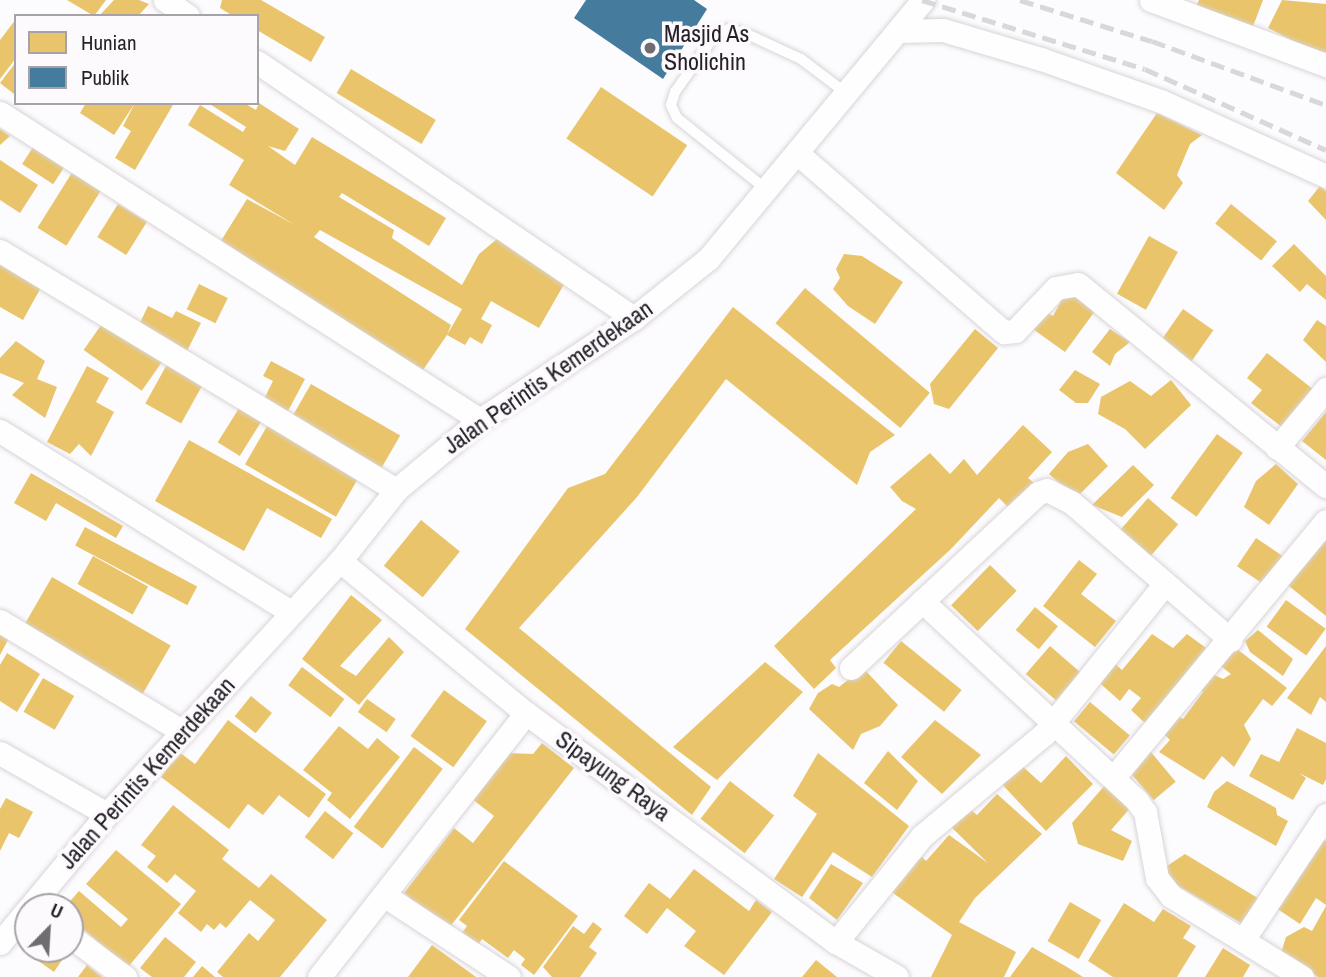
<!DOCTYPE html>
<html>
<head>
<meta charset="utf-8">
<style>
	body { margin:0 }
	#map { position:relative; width:1326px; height:977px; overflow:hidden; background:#fcfbfd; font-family:"Archivo Narrow",sans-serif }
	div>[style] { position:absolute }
	.homes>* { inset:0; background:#e9c46a; transform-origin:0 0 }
	.public>* { inset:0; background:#457b9d }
	.roads { filter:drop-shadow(0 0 2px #d8d4d9) drop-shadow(0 0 2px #d8d4d9) }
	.service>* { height:10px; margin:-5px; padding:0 5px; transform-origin:5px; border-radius:5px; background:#fffeff }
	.minor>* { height:23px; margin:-11.5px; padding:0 11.5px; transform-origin:11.5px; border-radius:11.5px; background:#fffeff }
	.rail>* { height:5px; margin-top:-2.5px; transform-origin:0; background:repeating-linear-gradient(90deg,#d8d8d8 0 14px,transparent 0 21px) }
	.dots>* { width:19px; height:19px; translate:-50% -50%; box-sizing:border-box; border:4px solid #fdfafe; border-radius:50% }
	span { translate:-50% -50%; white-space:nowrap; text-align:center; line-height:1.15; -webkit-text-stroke:7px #fdfafe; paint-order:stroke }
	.poi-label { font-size:24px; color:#251f27 }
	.left { translate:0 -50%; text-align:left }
	.street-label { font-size:24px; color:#251f27 }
	.legend { position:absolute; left:14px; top:14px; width:245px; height:91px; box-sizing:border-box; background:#fdfafe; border:2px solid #a7a2a8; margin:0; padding:9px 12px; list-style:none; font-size:21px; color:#251f27 }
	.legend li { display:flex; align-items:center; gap:14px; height:35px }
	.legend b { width:35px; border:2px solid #a7a2a8 }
	.north { position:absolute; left:14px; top:893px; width:70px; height:70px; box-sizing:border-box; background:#fdfafe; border:2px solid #a7a2a8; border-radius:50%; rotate:24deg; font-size:19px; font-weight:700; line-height:28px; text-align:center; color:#251f27 }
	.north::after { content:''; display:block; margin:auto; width:24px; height:32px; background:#706c72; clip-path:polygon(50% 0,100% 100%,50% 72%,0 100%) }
</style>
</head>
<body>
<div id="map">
	<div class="homes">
		<i style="clip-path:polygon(67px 0,106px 0,94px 16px)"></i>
		<i style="clip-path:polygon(114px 0,139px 0,149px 4px,138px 16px,99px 16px)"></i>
		<i style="clip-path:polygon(222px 0,261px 0,325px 37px,311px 62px,257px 30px,257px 16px,233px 16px,220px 8px)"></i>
		<i style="clip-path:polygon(1199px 0,1263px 0,1252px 29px,1196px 7px)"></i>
		<i style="clip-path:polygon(1282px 0,1326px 4px,1326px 58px,1268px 28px)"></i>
		<i style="clip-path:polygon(16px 19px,16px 58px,0 79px,0 40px)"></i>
		<i style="clip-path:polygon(16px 62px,16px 92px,14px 94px,0 83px)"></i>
		<i style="left:351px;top:69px;width:99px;height:28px;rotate:31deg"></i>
		<i style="left:601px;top:87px;width:104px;height:62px;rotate:34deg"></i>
		<i style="clip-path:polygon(86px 103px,135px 103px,114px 135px,80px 113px)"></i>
		<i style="clip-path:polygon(135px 103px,174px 103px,135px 170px,115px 158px,131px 131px,123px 126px)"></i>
		<i style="clip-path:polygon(evenodd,208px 103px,244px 103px,256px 110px,259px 103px,299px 129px,285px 151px,268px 146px,295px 165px,312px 137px,446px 218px,429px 246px,342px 193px,339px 197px,394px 230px,392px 238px,462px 285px,479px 254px,497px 239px,567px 279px,539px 328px,491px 301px,481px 319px,492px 325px,482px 344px,470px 337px,465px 345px,447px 335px,423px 370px,219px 244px,247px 199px,295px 225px,229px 185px,244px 160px,188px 125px,200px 105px,243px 132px,246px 127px,208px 103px,320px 230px,462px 309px,447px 335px,451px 325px,314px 237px,320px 230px)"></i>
		<i style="clip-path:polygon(1157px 113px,1202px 135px,1190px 144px,1177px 175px,1183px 183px,1164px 210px,1116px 173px)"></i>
		<i style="clip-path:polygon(0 129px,10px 136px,0 145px)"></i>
		<i style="left:39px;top:138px;width:37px;height:31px;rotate:33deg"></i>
		<i style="clip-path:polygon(0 160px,38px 185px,20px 213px,0 200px)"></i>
		<i style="left:73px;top:171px;width:34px;height:67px;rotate:32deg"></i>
		<i style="clip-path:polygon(1320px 186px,1326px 191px,1326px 220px,1308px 201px)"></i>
		<i style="left:118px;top:204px;width:34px;height:39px;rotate:32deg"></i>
		<i style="left:1231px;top:204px;width:59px;height:25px;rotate:39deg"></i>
		<i style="left:1149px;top:236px;width:33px;height:66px;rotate:29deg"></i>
		<i style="clip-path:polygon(1294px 244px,1326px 276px,1326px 300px,1307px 284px,1300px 292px,1272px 266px)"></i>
		<i style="clip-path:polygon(844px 254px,862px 256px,903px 282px,875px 324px,848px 306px,833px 289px,840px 278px,836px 269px)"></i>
		<i style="clip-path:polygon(0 257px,44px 282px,23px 320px,0 307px)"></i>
		<i style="left:199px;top:284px;width:32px;height:28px;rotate:26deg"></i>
		<i style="clip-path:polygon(1067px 285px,1098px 307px,1065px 352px,1030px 327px,1043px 310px,1053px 316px,1060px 303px,1052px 299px)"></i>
		<i style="left:805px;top:288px;width:163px;height:46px;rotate:40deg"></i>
		<i style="clip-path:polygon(148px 306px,172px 318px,176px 311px,201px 323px,186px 353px,137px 329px)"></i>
		<i style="clip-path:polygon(733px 307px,895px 435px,870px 452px,857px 485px,726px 379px,637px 497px,519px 628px,711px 787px,692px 815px,465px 629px,568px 488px,605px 474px)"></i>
		<i style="left:1183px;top:309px;width:37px;height:38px;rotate:35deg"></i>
		<i style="left:106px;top:318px;width:71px;height:39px;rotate:35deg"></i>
		<i style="clip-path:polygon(1317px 320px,1326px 326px,1326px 362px,1303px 340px)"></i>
		<i style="clip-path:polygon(975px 329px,998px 348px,949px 409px,934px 404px,930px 384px)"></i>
		<i style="clip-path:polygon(1110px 329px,1130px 342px,1115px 354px,1110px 366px,1092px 352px)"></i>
		<i style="clip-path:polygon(16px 341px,45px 361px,37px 379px,57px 387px,45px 418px,12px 395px,24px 383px,0 373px,0 358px)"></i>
		<i style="clip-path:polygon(1267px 353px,1314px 390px,1283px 428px,1251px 403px,1262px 390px,1247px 378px)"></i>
		<i style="left:170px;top:359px;width:41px;height:51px;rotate:29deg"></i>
		<i style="clip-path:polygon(271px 361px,305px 379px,288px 411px,264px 399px,273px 381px,263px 376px)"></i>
		<i style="clip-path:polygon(87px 366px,109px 378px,96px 402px,114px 412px,91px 456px,79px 444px,70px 454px,47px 442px)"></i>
		<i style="clip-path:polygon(1075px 370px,1100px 384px,1088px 403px,1076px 403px,1059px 390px)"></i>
		<i style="clip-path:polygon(1171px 380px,1191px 405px,1145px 449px,1125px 429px,1098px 414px,1101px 397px,1130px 381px,1151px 396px)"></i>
		<i style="left:311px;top:384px;width:103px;height:37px;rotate:30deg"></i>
		<i style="left:241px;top:405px;width:26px;height:44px;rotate:32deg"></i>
		<i style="clip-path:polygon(1326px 412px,1326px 460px,1302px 441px)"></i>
		<i style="left:270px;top:421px;width:105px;height:50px;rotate:30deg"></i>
		<i style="clip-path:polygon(1023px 425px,1052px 452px,1028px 478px,1034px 483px,1009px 508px,999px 498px,951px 549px,830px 660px,836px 668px,814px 689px,774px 646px,916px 509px,902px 501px,890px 487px,930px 453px,950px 474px,964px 459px,977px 475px)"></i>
		<i style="left:1217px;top:434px;width:32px;height:79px;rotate:36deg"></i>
		<i style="clip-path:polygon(189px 440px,332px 519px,321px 538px,267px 508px,244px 551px,155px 501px)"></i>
		<i style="clip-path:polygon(1088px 444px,1108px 466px,1076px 498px,1049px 474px,1068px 452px)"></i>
		<i style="clip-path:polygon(1276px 464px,1298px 484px,1269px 525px,1244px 507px,1256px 481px)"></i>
		<i style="clip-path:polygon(1133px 465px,1154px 485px,1122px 517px,1092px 505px)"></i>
		<i style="clip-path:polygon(31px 473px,123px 526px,116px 538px,56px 503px,46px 521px,14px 503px)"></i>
		<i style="left:1148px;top:498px;width:40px;height:43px;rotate:41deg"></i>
		<i style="left:421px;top:520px;width:50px;height:59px;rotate:39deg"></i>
		<i style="left:85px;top:527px;width:127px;height:21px;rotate:28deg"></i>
		<i style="clip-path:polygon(1326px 531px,1326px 616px,1284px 582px)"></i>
		<i style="left:1256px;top:538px;width:37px;height:34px;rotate:34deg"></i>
		<i style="left:93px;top:556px;width:63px;height:32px;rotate:29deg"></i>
		<i style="clip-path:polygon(1079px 560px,1097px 574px,1081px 594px,1116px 621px,1095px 647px,1043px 606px)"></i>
		<i style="left:990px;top:565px;width:37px;height:56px;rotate:44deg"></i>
		<i style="left:52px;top:577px;width:137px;height:57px;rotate:30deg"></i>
		<i style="clip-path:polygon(351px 595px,382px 620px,340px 666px,356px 676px,389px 637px,404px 652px,359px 705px,302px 659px)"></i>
		<i style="left:1286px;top:600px;width:49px;height:33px;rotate:36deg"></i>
		<i style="left:1035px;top:607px;width:30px;height:30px;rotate:40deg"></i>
		<i style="clip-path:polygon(1258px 630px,1293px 659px,1283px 676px,1250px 652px,1245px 641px)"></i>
		<i style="clip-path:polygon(1152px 634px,1173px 648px,1187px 634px,1206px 648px,1146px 724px,1131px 710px,1141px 698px,1129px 689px,1120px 701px,1095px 679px,1111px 660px,1122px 670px)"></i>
		<i style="clip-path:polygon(0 635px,8px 640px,0 655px)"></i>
		<i style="left:901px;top:641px;width:78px;height:28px;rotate:39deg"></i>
		<i style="clip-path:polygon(1232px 645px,1287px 688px,1272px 706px,1263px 699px,1244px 725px,1251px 739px,1234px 767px,1222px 756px,1204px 780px,1159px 752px,1170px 740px,1160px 730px,1173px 713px,1183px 719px,1203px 692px,1197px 687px,1210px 673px,1223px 679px,1231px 674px,1217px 663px)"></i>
		<i style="left:1050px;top:646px;width:40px;height:37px;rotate:41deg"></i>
		<i style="clip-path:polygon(1326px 646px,1326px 702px,1320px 697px,1311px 715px,1287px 698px)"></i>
		<i style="clip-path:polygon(7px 653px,40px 674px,17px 712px,0 701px,0 665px)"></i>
		<i style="clip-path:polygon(765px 662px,803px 692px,717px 780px,673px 747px)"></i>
		<i style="left:302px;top:667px;width:53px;height:23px;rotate:37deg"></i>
		<i style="clip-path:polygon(863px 668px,898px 705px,880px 726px,861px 734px,853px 750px,809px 709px,818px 693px,832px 684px,839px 687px)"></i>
		<i style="left:43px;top:678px;width:36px;height:39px;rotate:30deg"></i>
		<i style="left:444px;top:690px;width:53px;height:57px;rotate:36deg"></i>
		<i style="left:251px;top:696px;width:27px;height:26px;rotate:39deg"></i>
		<i style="left:367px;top:699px;width:35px;height:16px;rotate:35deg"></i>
		<i style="left:1090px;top:702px;width:52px;height:25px;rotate:40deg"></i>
		<i style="clip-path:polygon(228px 720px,326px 794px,309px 818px,279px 795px,263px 815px,248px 804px,229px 829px,161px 777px,179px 752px,195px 764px)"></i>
		<i style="clip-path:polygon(935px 720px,981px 755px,942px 794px,901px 757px)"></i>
		<i style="clip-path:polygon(339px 726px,368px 749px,377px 738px,400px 757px,350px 819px,327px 800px,332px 793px,303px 770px)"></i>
		<i style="clip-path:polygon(1297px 728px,1326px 743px,1326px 779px,1323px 785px,1299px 773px,1306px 778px,1293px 800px,1249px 776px,1261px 754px,1279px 762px)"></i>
		<i style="clip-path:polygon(542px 743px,574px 768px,449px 928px,404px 893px,454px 828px,473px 843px,494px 816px,472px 799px,508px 753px,533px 754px)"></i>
		<i style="left:414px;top:747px;width:36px;height:100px;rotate:37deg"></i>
		<i style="clip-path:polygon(888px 751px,918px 781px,897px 810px,864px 783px)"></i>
		<i style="left:1150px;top:751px;width:40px;height:29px;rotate:50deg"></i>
		<i style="clip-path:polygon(818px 753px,909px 826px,872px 877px,833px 852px,802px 897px,774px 879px,817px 814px,793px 796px)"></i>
		<i style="clip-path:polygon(1066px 756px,1093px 784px,1046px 831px,998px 780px,1021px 765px,1041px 783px)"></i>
		<i style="left:730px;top:781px;width:56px;height:48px;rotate:38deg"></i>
		<i style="clip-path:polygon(1227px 781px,1276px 808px,1277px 815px,1288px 821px,1276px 846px,1207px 807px,1214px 792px)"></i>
		<i style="clip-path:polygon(1106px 784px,1132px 806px,1111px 830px,1132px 841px,1123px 861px,1078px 844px,1072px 823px)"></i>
		<i style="clip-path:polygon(997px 794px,1042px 834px,975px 898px,959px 922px,1016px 952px,1004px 977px,931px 977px,952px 935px,886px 888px,922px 857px,926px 861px,949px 835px,988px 863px,945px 821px,965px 805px,977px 815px)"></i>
		<i style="clip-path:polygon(6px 798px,33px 812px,19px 838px,9px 833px,0 851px,0 809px)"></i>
		<i style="clip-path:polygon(173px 805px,229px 850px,222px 859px,259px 888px,271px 874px,327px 920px,280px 977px,223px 977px,217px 972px,249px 933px,258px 941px,275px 920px,250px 900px,226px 928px,220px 923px,214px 930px,207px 924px,201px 932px,178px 913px,196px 891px,175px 874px,167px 883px,147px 867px,156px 856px,141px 845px)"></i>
		<i style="left:325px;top:811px;width:36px;height:33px;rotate:38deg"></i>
		<i style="clip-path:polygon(1318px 838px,1326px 841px,1326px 905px,1316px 898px,1300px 924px,1273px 906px)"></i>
		<i style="clip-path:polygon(116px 850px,181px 904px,128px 967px,70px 918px,70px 907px,65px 907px,79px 891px,121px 927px,128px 919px,86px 884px)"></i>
		<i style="clip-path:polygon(1185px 854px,1261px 900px,1246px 926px,1170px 881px,1164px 868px)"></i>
		<i style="clip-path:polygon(504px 861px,578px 916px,534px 975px,521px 965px,525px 959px,514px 950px,508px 958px,482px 939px,478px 945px,462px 933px,467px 926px,459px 920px)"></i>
		<i style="clip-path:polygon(831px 864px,863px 883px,837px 920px,809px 898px)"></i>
		<i style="clip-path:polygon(694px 869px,749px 911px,756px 900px,772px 912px,724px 975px,684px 946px,696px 931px,667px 908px,647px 934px,624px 916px,649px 883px,670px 899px)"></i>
		<i style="left:1070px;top:902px;width:36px;height:45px;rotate:30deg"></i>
		<i style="clip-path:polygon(1124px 903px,1154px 922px,1163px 909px,1191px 926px,1183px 938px,1196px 946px,1177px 977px,1113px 977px,1088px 961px)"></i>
		<i style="clip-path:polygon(1326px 906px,1326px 977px,1318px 977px,1281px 953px,1286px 937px,1304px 927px,1312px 931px)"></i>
		<i style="clip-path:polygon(593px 922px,602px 929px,589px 947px,597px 953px,580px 977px,552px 977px,543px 967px,573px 926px,584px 934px)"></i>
		<i style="clip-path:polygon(165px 937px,196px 962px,184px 977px,152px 977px,140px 968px)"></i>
		<i style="clip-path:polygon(28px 945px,28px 949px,69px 949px,54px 972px,24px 951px)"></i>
		<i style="clip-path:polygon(432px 945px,476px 977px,408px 977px)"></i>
		<i style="clip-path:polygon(1032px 947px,1067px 967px,1083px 977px,1010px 977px)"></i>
		<i style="clip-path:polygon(1223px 948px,1250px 965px,1243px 977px,1205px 977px)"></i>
		<i style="clip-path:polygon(816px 960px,837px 977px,802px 977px)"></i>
		<i style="clip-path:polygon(87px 965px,102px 977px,78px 977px)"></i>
		<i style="clip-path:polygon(202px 966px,215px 977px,193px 977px)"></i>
	</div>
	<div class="public">
		<i style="clip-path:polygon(586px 0,694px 0,707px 9px,663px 79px,574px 18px)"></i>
	</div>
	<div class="roads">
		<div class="service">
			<i style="left:767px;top:190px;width:115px;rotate:-141.3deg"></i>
			<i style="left:677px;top:118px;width:14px;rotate:-115deg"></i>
			<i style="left:671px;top:105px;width:14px;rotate:-73deg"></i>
			<i style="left:675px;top:92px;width:70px;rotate:-54.9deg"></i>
			<i style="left:715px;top:35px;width:15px;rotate:-23deg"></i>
			<i style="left:729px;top:29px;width:19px;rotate:16deg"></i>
			<i style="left:747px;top:34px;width:60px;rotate:24.8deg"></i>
			<i style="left:801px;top:59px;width:56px;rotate:37.1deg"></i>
		</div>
		<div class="minor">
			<i style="left:165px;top:0;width:28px;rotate:35deg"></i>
			<i style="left:1151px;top:0;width:187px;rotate:20.4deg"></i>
			<i style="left:898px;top:31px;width:45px;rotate:-1.3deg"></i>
			<i style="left:943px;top:30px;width:102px;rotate:16.5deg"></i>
			<i style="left:1041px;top:59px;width:129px;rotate:19.4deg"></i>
			<i style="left:1163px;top:102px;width:179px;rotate:24.4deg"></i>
			<i style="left:257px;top:62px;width:456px;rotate:34.2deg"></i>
			<i style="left:0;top:113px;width:570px;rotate:32.6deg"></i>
			<i style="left:797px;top:153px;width:274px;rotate:40.9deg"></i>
			<i style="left:1004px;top:332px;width:11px;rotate:-5deg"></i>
			<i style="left:1015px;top:331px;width:59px;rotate:-46.4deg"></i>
			<i style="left:1056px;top:288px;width:22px;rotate:-10deg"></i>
			<i style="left:1078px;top:284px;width:320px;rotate:39.2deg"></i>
			<i style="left:0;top:251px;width:463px;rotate:31.1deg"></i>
			<i style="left:0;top:431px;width:343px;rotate:31.9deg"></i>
			<i style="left:1277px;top:448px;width:77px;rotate:-50.3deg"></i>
			<i style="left:340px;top:561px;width:240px;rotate:39.3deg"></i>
			<i style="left:526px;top:713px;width:385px;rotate:36.5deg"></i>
			<i style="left:836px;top:942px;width:70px;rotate:29.8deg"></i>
			<i style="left:922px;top:601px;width:294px;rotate:42.9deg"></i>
			<i style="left:1137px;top:801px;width:14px;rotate:54deg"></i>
			<i style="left:1145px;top:812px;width:67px;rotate:79.7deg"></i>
			<i style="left:1157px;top:878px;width:23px;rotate:52deg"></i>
			<i style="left:1171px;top:896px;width:154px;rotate:31.7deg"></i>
			<i style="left:0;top:621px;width:214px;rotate:31.2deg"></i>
			<i style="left:851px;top:668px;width:256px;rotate:-43.1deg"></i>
			<i style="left:1038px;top:493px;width:9px;rotate:-18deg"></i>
			<i style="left:1047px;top:490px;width:27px;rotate:27deg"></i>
			<i style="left:1071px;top:502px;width:211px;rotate:40.8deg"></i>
			<i style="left:0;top:753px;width:123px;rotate:29.7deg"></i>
			<i style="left:1114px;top:777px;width:332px;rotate:-50.4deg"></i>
			<i style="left:385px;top:896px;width:148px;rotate:33.2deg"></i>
			<i style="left:30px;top:907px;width:121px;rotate:-50.4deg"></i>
			<i style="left:107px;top:814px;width:344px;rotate:-47.4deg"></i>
			<i style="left:340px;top:561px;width:90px;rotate:-51.7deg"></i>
			<i style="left:396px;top:490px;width:109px;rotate:-39.8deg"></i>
			<i style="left:480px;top:420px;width:185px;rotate:-33.5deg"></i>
			<i style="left:634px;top:318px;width:95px;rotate:-38.6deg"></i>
			<i style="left:708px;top:259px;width:337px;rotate:-50.3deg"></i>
			<i style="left:70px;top:936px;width:69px;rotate:36.7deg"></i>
			<i style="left:1243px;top:940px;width:150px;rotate:-56.4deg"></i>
			<i style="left:836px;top:942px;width:136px;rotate:-50.9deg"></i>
			<i style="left:922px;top:836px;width:159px;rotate:-39.9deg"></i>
			<i style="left:1044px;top:734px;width:191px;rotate:-51.2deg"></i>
			<i style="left:0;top:943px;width:44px;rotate:-50.5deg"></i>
			<i style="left:319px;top:977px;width:335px;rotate:-51.9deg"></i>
		</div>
	</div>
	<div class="rail">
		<i style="left:922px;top:0;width:233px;rotate:17.2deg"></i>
		<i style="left:1145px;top:69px;width:198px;rotate:24.1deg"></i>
		<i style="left:1020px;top:0;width:138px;rotate:17.3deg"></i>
		<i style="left:1152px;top:41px;width:185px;rotate:20.2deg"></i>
	</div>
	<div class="dots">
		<i style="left:650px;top:48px;background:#706c72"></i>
	</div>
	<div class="poi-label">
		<span class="left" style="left:664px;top:48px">Masjid As<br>Sholichin</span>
	</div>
	<div class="street-label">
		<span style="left:548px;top:377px;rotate:-35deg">Jalan Perintis Kemerdekaan</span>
		<span style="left:147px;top:773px;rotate:-48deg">Jalan Perintis Kemerdekaan</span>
		<span style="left:613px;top:776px;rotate:36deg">Sipayung Raya</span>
	</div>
	<ul class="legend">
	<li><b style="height:19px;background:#e9c46a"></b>Hunian</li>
	<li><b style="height:19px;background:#457b9d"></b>Publik</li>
	</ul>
	<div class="north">U</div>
</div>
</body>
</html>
